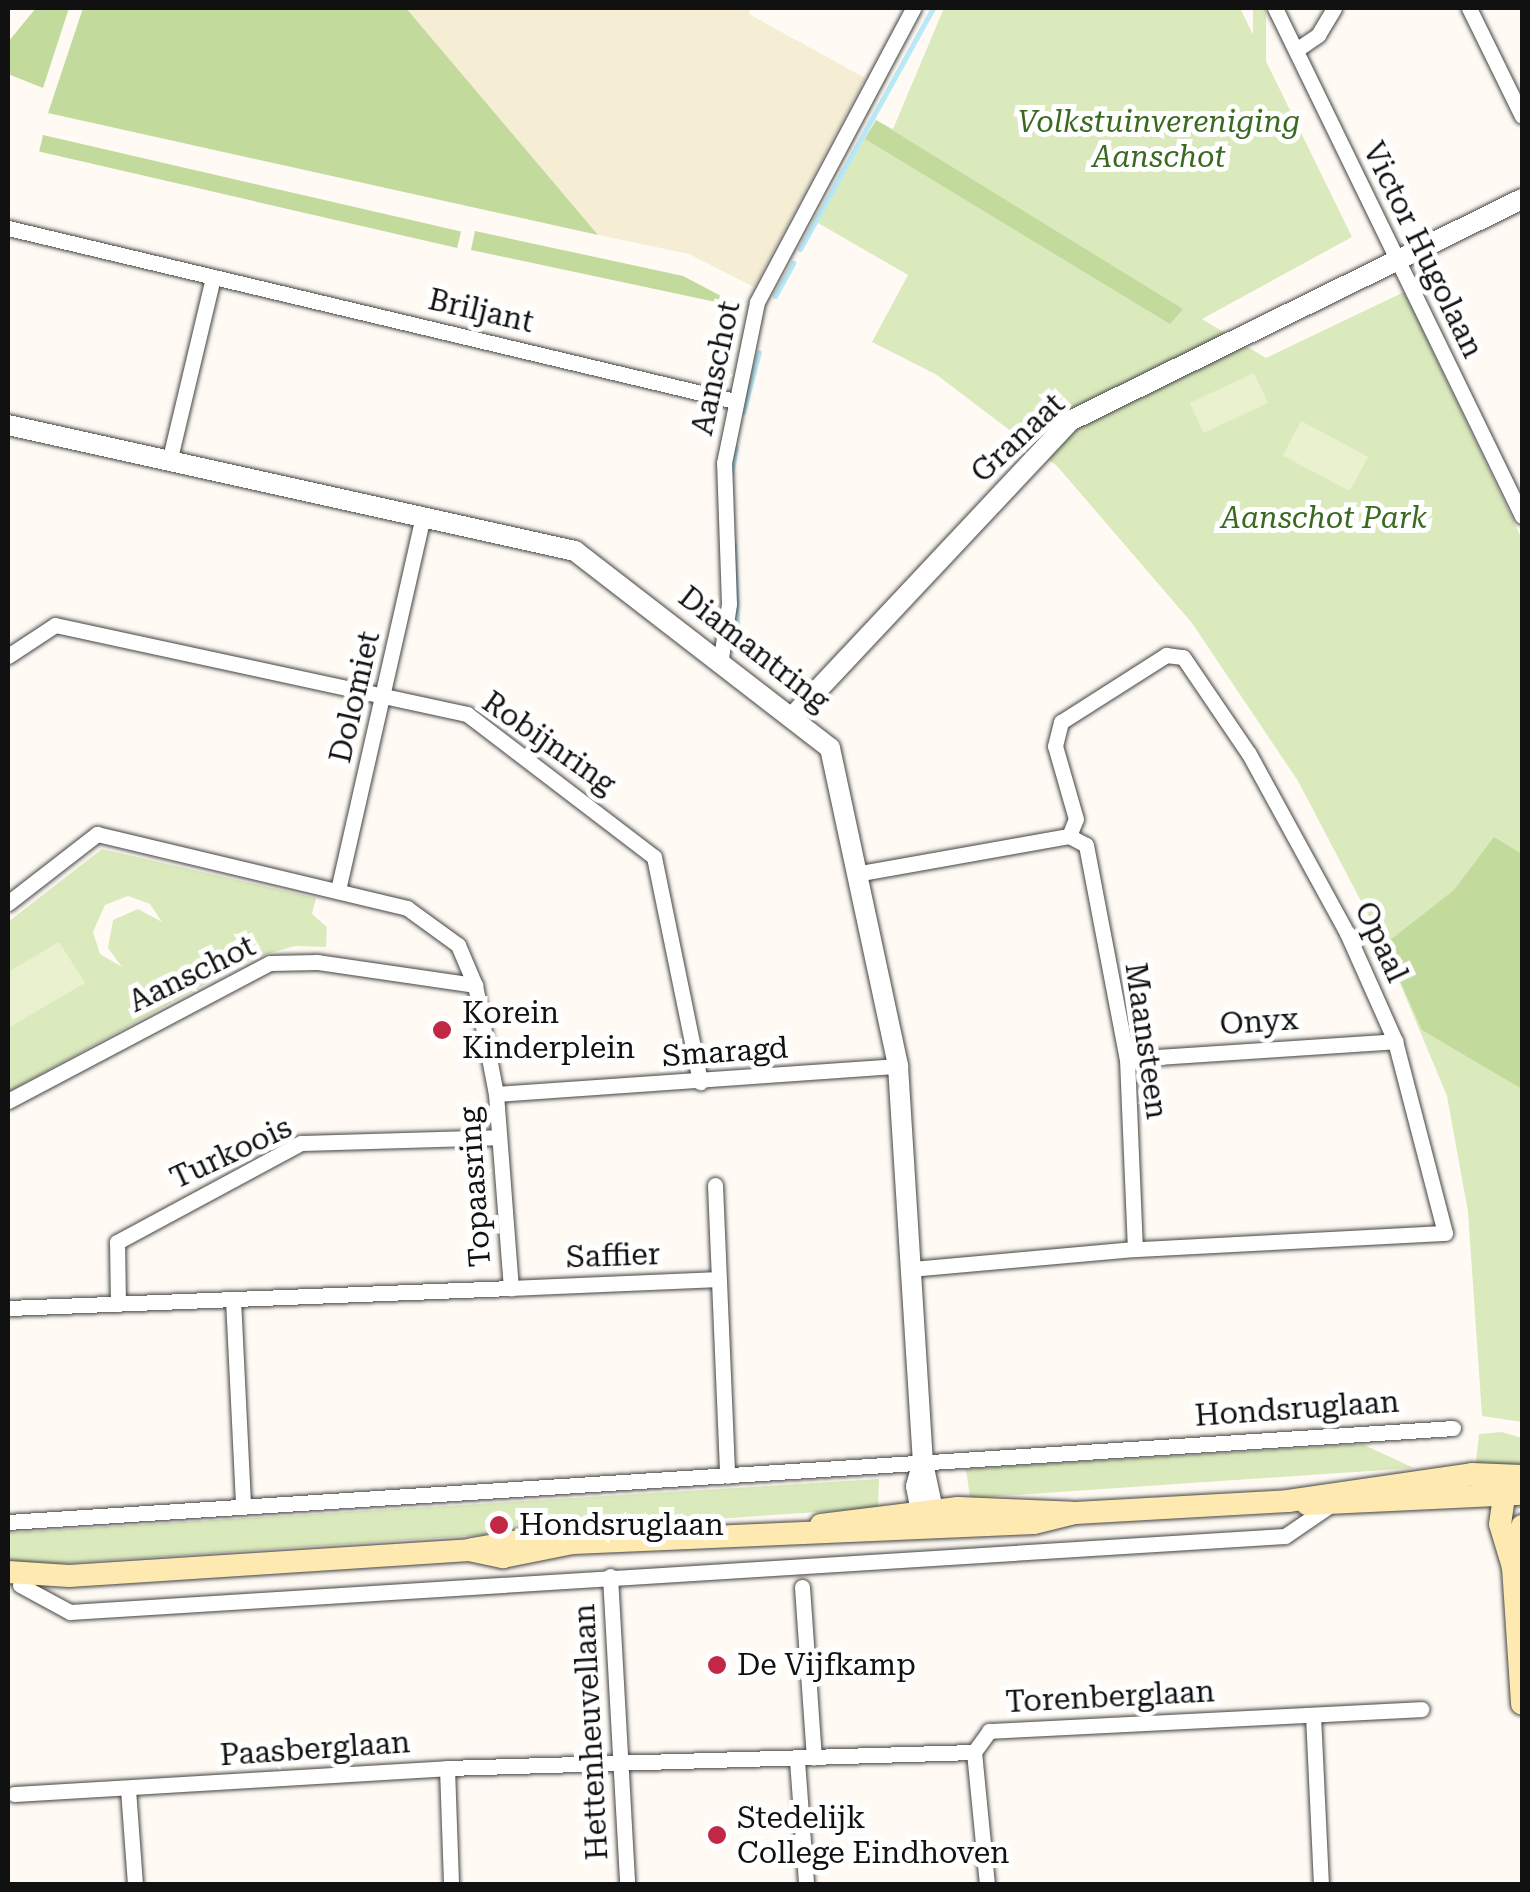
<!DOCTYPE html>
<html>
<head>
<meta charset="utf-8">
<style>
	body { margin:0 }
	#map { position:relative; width:1530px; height:1892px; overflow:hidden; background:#fffbf4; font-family:"Roboto Serif",serif }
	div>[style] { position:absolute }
	.farmland>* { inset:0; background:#f5edd4 }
	.green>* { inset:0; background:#dbeabd; transform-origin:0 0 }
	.forest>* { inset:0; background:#c2db9c; transform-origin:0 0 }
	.pitch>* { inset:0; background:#eaf1cf; transform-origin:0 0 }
	.stream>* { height:5px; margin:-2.5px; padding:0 2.5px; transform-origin:2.5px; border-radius:2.5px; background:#b9e8f6 }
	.roads { filter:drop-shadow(0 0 2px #444) drop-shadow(0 0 2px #444) }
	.minor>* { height:15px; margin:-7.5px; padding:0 7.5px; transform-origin:7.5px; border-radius:7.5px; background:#fff }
	.tertiary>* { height:20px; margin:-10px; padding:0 10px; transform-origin:10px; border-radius:10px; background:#fff }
	.secondary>* { height:22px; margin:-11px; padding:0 11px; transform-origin:11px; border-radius:11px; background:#feeab0 }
	.dots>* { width:28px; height:28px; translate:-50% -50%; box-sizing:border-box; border:5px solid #fff; border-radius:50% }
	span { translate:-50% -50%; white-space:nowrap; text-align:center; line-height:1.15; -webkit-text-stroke:10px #fff; paint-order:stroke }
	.park-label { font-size:30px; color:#3a6920; font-style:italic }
	.street-label { font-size:30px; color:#111 }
	.poi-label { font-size:30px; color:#111 }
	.left { translate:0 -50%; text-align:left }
	.frame { position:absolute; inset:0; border:10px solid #111; pointer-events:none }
</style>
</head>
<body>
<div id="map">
	<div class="farmland">
		<i style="clip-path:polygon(406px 8px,751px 8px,749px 14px,865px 78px,754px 287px,689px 254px,598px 235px)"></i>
	</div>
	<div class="green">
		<i style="clip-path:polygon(944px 8px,1240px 8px,1352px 237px,1202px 319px,1266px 358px,1404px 292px,1522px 539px,1522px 1422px,1482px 1416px,1468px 1212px,1447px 1096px,1384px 945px,1298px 781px,1192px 623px,1057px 466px,937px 375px,872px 342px,908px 275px,813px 220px,876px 120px,893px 129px)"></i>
		<i style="left:1253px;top:8px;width:13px;height:265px"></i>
		<i style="clip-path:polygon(evenodd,102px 849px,316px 898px,312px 914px,327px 927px,326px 947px,295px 946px,253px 958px,8px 1092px,8px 922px,102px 849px,128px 896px,150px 904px,162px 922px,138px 909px,113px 920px,108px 948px,122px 967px,100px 954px,93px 932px,105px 905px,128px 896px)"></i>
		<i style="clip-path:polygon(1502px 1432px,1522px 1438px,1522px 1469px,1475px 1470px,1479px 1434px)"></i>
		<i style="clip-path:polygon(1362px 1444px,1414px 1468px,970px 1498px,966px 1469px)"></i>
		<i style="clip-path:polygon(879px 1479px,878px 1508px,8px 1567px,8px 1533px)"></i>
	</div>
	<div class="forest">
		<i style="clip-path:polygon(36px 8px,69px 8px,43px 88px,8px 74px,8px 42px)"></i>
		<i style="clip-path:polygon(83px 8px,406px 8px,598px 235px,48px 113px)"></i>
		<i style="clip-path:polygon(876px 120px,892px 130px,1183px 309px,1170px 324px,865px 139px)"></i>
		<i style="left:43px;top:135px;width:429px;height:17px;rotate:13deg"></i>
		<i style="clip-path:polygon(475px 231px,683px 276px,744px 308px,471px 250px)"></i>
		<i style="clip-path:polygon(1494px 837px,1522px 854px,1522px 1089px,1422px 1030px,1384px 945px,1454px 890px)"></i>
	</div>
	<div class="pitch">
		<i style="left:1254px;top:373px;width:33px;height:71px;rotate:65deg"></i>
		<i style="left:1301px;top:421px;width:76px;height:39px;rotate:28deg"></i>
		<i style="clip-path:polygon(59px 942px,85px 983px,8px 1028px,8px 972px)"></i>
	</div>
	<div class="stream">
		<i style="left:800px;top:249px;width:275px;rotate:-61.1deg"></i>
		<i style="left:775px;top:296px;width:38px;rotate:-61deg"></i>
		<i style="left:743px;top:412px;width:62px;rotate:-75.1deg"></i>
		<i style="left:731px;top:475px;width:28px;rotate:-80deg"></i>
		<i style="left:734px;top:544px;width:101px;rotate:87.7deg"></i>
	</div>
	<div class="roads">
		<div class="minor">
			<i style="left:1275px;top:8px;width:565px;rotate:64.07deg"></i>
			<i style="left:1469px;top:8px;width:120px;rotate:63.9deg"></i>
			<i style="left:1296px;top:50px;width:27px;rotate:-34deg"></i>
			<i style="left:1318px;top:35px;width:31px;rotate:-59deg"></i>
			<i style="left:8px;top:228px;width:747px;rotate:13.39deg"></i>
			<i style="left:170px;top:458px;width:186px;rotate:-76.6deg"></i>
			<i style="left:8px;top:656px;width:56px;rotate:-33.4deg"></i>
			<i style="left:55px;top:625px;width:422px;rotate:12.2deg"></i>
			<i style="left:467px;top:714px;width:235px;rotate:37.4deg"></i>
			<i style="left:654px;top:857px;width:230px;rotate:78.4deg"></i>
			<i style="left:721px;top:658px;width:55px;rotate:-81.6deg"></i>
			<i style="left:729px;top:604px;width:141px;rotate:-92deg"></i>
			<i style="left:724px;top:463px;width:164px;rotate:-78.4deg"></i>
			<i style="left:757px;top:302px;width:333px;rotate:-62deg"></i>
			<i style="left:1069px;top:836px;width:18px;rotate:-68deg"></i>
			<i style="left:1076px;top:819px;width:76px;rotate:-106deg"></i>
			<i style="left:1055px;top:746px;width:25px;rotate:-76deg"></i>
			<i style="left:1061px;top:722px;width:125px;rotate:-32.5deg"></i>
			<i style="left:1166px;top:655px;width:17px;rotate:7deg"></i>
			<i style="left:1183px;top:657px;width:117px;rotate:55.8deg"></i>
			<i style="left:1249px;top:754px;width:204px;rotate:61.3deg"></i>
			<i style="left:1347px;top:933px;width:118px;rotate:66deg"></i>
			<i style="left:1395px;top:1041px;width:198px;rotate:75.4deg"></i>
			<i style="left:1445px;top:1233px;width:310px;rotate:177deg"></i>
			<i style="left:861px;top:873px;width:211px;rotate:-10.1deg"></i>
			<i style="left:1069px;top:836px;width:19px;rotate:28deg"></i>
			<i style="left:1086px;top:845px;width:218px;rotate:79.2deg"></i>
			<i style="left:1127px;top:1059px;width:190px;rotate:87.6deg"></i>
			<i style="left:1135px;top:1249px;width:227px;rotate:174.9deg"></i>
			<i style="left:338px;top:890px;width:384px;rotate:-77.2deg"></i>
			<i style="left:8px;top:903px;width:113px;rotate:-37.8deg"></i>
			<i style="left:97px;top:834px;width:319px;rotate:13.4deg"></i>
			<i style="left:407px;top:908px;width:63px;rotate:36deg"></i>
			<i style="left:458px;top:945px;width:43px;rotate:67deg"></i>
			<i style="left:475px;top:985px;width:111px;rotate:79.1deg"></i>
			<i style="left:496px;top:1094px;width:195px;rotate:85.6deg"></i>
			<i style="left:511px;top:1288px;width:503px;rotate:177.72deg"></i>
			<i style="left:1127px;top:1059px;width:269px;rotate:-3.8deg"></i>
			<i style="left:496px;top:1094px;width:403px;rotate:-4deg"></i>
			<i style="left:8px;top:1101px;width:296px;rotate:-27.8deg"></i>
			<i style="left:270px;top:963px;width:47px;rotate:-1.2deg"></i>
			<i style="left:317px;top:962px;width:160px;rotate:8.3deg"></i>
			<i style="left:715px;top:1185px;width:291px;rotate:87.6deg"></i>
			<i style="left:511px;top:1288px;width:207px;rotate:-2.5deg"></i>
			<i style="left:233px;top:1299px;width:207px;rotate:87.2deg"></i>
			<i style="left:118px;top:1304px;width:62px;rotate:-90.9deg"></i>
			<i style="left:117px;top:1242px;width:209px;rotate:-28.3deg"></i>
			<i style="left:301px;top:1143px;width:198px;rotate:-1.7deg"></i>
			<i style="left:8px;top:1522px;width:1448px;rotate:-3.72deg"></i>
			<i style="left:610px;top:1576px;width:308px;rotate:86.8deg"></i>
			<i style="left:20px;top:1585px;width:57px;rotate:28.4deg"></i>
			<i style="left:70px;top:1612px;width:1217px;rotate:-3.58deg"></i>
			<i style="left:1285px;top:1536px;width:50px;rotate:-34.3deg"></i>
			<i style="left:802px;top:1587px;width:171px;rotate:86deg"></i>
			<i style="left:1313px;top:1715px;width:169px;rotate:87.3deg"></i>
			<i style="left:974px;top:1752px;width:133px;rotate:84.4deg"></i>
			<i style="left:797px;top:1760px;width:124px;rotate:85.8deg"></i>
			<i style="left:447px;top:1768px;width:116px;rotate:88deg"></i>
			<i style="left:128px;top:1789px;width:95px;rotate:85.8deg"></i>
			<i style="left:14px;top:1794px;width:434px;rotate:-3.4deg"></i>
			<i style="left:447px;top:1768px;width:527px;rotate:-1.74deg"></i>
			<i style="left:974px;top:1752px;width:26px;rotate:-54deg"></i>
			<i style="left:989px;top:1731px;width:433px;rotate:-2.9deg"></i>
		</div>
		<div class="tertiary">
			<i style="left:8px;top:425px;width:581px;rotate:12.53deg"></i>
			<i style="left:575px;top:551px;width:322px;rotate:37.7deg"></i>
			<i style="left:830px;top:748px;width:325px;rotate:77.9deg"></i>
			<i style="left:898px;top:1066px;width:398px;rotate:86.4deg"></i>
			<i style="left:923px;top:1463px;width:48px;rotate:78deg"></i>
			<i style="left:933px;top:1510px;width:14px;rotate:111deg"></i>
			<i style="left:794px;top:715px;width:403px;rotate:-46.8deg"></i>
			<i style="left:1070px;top:421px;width:504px;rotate:-26.16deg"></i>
			<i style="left:922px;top:1464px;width:23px;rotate:105deg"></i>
			<i style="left:916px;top:1486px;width:42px;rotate:79deg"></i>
		</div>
		<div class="secondary">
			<i style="left:1506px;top:1483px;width:41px;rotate:98.3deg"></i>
			<i style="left:1500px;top:1524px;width:45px;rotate:73.2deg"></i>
			<i style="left:1513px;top:1567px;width:137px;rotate:86.2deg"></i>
			<i style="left:1307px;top:1504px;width:215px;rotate:-2.7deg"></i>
			<i style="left:821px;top:1525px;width:138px;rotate:-7.1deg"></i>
			<i style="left:958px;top:1508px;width:117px;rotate:2.4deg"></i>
			<i style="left:1075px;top:1513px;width:213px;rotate:-3.2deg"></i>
			<i style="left:1288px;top:1501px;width:186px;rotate:-8.3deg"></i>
			<i style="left:1472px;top:1474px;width:50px;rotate:2.3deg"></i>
			<i style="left:472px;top:1549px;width:77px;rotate:-9.7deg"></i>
			<i style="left:548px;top:1536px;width:26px;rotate:16deg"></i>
			<i style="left:1513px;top:1567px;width:42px;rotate:-77.6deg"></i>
			<i style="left:8px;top:1572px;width:61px;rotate:3.8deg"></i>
			<i style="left:69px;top:1576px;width:401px;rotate:-3.7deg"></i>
			<i style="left:469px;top:1550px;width:35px;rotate:12deg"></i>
			<i style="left:503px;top:1557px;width:71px;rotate:-11.3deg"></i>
			<i style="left:573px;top:1543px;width:461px;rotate:-2.5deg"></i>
			<i style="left:1034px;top:1523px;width:42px;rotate:-13.7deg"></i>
		</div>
	</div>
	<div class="dots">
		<i style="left:442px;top:1030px;background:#c12846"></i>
		<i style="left:499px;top:1525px;background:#c12846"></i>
		<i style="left:717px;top:1665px;background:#c12846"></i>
		<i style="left:717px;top:1835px;background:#c12846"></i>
	</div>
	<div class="park-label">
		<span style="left:1159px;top:139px">Volkstuinvereniging<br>Aanschot</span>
		<span style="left:1324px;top:518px">Aanschot Park</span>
	</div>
	<div class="street-label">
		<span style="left:1423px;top:250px;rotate:64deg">Victor Hugolaan</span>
		<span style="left:481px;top:311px;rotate:13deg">Briljant</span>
		<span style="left:716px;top:368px;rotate:-78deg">Aanschot</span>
		<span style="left:1018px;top:438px;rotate:-43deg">Granaat</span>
		<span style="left:754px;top:649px;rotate:38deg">Diamantring</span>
		<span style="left:355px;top:697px;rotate:-77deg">Dolomiet</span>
		<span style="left:549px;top:743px;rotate:35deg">Robijnring</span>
		<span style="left:1381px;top:942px;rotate:65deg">Opaal</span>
		<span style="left:192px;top:974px;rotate:-26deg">Aanschot</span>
		<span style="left:1259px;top:1022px;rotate:-4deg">Onyx</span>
		<span style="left:1146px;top:1041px;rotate:82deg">Maansteen</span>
		<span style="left:725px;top:1052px;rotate:-4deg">Smaragd</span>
		<span style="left:231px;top:1153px;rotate:-25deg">Turkoois</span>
		<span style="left:475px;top:1187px;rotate:-94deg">Topaasring</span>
		<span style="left:613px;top:1256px;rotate:-2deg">Saffier</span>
		<span style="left:1297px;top:1409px;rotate:-4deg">Hondsruglaan</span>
		<span style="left:1110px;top:1697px;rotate:-3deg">Torenberglaan</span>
		<span style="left:591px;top:1732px;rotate:-93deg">Hettenheuvellaan</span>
		<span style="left:315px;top:1749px;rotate:-4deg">Paasberglaan</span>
	</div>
	<div class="poi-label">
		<span class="left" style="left:462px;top:1030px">Korein<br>Kinderplein</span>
		<span class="left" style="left:519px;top:1525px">Hondsruglaan</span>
		<span class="left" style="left:737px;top:1665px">De Vijfkamp</span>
		<span class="left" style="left:737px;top:1835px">Stedelijk<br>College Eindhoven</span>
	</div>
	<div class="frame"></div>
</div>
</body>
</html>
